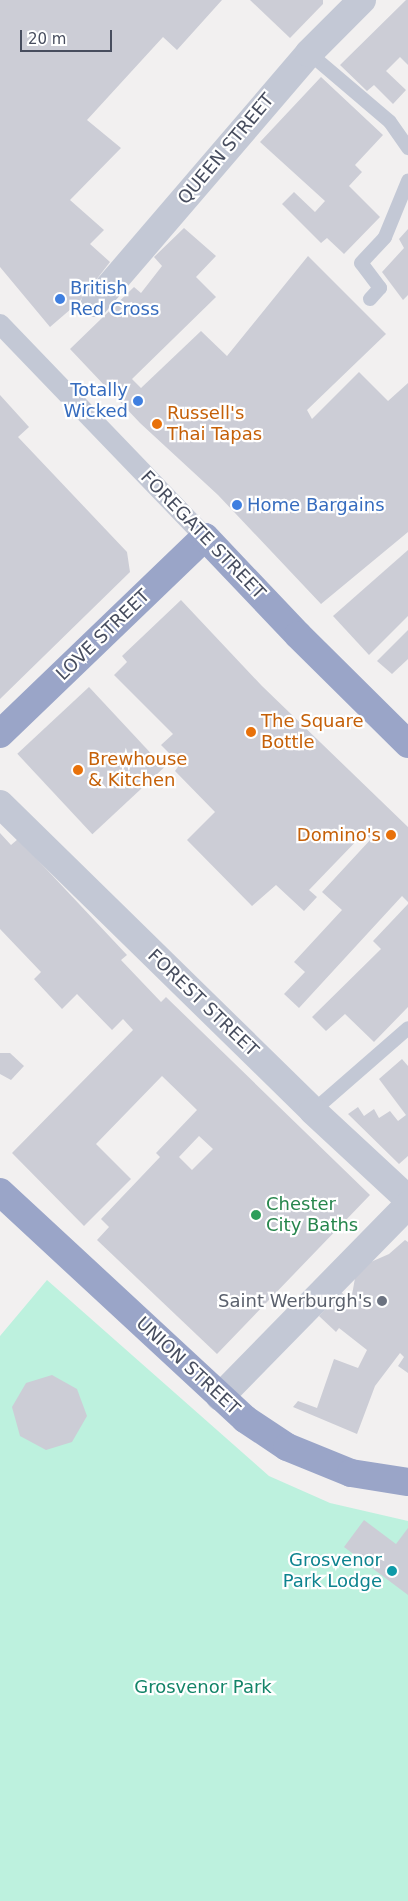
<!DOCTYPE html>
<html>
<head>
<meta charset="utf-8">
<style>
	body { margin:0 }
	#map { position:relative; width:408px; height:1901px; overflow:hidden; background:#f2f0f0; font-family:"DejaVu Sans",sans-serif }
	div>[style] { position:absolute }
	.green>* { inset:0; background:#bdf1de }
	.building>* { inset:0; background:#cccdd6; transform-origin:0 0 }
	.service>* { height:14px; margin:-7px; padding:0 7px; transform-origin:7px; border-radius:7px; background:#c3c8d5 }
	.pedestrian>* { height:20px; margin:-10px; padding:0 10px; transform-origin:10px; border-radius:10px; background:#c3c8d5 }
	.minor>* { height:28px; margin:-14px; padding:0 14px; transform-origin:14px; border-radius:14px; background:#c3c8d5 }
	.trunk>* { height:28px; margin:-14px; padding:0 14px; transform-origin:14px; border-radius:14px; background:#9aa5c8 }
	.dots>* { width:14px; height:14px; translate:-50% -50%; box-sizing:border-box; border:2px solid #fff; border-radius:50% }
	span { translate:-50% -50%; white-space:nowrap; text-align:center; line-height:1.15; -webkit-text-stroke:4.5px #fff; paint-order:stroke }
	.street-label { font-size:18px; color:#474d5e }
	.shop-label { font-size:18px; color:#366cbe }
	.left { translate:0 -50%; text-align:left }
	.right { translate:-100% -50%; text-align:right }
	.food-label { font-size:18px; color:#c56008 }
	.leisure-label { font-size:18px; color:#27864d }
	.worship-label { font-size:18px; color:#5b616d }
	.culture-label { font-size:18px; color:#0d838f }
	.park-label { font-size:18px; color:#138468 }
	.scale { position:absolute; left:20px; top:30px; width:92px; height:22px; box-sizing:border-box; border:2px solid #474d5e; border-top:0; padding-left:6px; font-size:15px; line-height:18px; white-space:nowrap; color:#474d5e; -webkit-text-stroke:4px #fff; paint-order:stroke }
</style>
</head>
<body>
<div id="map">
	<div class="green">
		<i style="clip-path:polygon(47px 1280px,269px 1476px,330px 1503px,408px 1521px,408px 1901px,0 1901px,0 1336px)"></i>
	</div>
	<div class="building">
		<i style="clip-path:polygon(0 0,222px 0,177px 50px,163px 37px,87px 120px,121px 148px,70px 200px,104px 230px,90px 244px,110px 262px,79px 302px,50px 327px,0 267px)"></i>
		<i style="clip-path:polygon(250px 0,323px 0,323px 4px,290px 38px)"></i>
		<i style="clip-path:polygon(406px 0,408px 0,408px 65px,400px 57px,386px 71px,406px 90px,393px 104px,374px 85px,367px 91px,340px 65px)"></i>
		<i style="clip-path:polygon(321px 77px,383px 135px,355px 165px,362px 172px,349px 186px,380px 217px,344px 254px,327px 238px,321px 243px,282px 204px,294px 192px,315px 212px,325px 201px,260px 142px)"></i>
		<i style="clip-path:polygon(184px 228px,216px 256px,196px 277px,216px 297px,132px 379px,141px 388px,201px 331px,227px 356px,308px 256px,386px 334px,307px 410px,312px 419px,359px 372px,388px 401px,408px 383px,408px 532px,321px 604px,218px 495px,140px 423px,70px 349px,134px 287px,141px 293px,162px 266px,154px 257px)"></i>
		<i style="clip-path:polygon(408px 229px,408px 295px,403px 300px,382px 272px,404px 248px,399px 239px)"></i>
		<i style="clip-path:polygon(0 395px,29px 427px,18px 437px,127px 552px,130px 572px,0 699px)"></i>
		<i style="clip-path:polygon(408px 550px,408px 616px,369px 655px,333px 616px)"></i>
		<i style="clip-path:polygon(181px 600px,262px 686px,408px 827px,408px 902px,402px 896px,299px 1008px,284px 994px,305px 972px,294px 962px,342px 910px,322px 892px,371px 839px,364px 833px,309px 890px,317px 897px,304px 911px,276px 885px,252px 906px,187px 840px,215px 812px,175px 771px,180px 764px,161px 745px,173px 734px,114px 675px,127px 662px,122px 656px)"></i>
		<i style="clip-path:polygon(408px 630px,408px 659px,392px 674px,377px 661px)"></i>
		<i style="left:89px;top:687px;width:110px;height:98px;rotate:47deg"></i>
		<i style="clip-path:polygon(evenodd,0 833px,11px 845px,18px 839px,127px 955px,121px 960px,161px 1002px,166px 997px,370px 1195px,217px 1354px,97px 1240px,109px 1227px,101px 1219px,160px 1157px,156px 1153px,197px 1110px,162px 1076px,96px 1144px,131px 1179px,84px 1226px,12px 1153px,133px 1030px,123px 1019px,112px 1030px,77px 994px,62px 1009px,34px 979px,41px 972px,0 929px,0 833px,199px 1136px,213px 1149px,192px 1170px,179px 1157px,199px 1136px)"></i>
		<i style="clip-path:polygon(408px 904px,408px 1007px,374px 1042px,345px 1014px,326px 1031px,312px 1017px,381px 949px,373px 941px)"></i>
		<i style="clip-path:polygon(0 1053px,10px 1053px,24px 1066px,11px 1080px,0 1074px)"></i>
		<i style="clip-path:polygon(402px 1059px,408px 1066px,408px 1156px,399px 1164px,348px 1114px,358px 1107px,364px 1116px,374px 1109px,379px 1118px,390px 1111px,398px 1121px,406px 1115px,379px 1079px)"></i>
		<i style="clip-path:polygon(405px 1240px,408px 1242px,408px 1373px,398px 1366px,404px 1357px,400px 1353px,375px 1386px,357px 1434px,293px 1407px,298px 1401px,317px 1408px,334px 1359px,358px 1368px,367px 1350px,339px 1328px,336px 1332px,319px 1316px,341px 1292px,358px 1307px,352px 1295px,355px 1278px,364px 1265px,389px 1254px)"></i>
		<i style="clip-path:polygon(52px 1375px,77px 1389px,87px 1416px,72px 1442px,46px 1450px,20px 1436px,12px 1407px,26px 1383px)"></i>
		<i style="clip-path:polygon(364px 1520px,396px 1544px,408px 1528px,408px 1595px,344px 1547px)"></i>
	</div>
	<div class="service">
		<i style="left:309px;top:53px;width:106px;rotate:40.4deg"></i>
		<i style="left:390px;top:122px;width:32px;rotate:55deg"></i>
		<i style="left:370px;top:299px;width:15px;rotate:-48deg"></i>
		<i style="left:380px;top:288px;width:31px;rotate:-127deg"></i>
		<i style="left:361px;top:263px;width:35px;rotate:-47deg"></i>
		<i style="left:385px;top:237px;width:61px;rotate:-67.7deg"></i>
		<i style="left:313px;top:1111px;width:126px;rotate:-41.1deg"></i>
	</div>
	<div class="pedestrian">
		<i style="left:0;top:324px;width:296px;rotate:46.1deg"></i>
	</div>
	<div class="minor">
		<i style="left:95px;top:303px;width:329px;rotate:-49.4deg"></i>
		<i style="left:309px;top:53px;width:75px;rotate:-45deg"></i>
		<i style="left:0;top:804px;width:438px;rotate:44.4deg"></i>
		<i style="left:313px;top:1111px;width:129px;rotate:42.8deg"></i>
		<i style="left:220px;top:1397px;width:269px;rotate:-45.6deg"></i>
	</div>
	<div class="trunk">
		<i style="left:0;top:734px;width:284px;rotate:-43.9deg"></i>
		<i style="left:205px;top:537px;width:135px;rotate:46.5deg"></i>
		<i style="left:298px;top:635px;width:155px;rotate:44.7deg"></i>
		<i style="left:0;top:1192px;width:334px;rotate:42.8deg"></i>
		<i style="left:245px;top:1419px;width:50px;rotate:33.7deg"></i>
		<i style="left:287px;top:1447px;width:69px;rotate:22.1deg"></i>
		<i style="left:351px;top:1473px;width:58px;rotate:9deg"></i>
	</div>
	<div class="dots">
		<i style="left:60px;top:299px;background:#3f7fe0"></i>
		<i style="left:138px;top:401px;background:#3f7fe0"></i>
		<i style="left:157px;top:424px;background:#e8710a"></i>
		<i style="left:237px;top:505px;background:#3f7fe0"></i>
		<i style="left:251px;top:732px;background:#e8710a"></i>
		<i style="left:78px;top:770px;background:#e8710a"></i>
		<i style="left:391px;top:835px;background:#e8710a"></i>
		<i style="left:256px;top:1215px;background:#2e9e5b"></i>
		<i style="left:382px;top:1301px;background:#6b7280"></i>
		<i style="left:392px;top:1571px;background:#0f9aa8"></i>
	</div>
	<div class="street-label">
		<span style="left:226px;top:149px;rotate:-50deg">QUEEN STREET</span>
		<span style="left:203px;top:535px;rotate:46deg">FOREGATE STREET</span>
		<span style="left:103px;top:635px;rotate:-44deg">LOVE STREET</span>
		<span style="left:203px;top:1003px;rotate:44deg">FOREST STREET</span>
		<span style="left:188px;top:1366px;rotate:43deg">UNION STREET</span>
	</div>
	<div class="shop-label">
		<span class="left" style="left:70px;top:299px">British<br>Red Cross</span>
		<span class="right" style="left:128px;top:401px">Totally<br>Wicked</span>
		<span class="left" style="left:247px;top:505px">Home Bargains</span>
	</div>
	<div class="food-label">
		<span class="left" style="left:167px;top:424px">Russell's<br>Thai Tapas</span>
		<span class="left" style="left:261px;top:732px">The Square<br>Bottle</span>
		<span class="left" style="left:88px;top:770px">Brewhouse<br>&amp; Kitchen</span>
		<span class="right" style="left:381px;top:835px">Domino's</span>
	</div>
	<div class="leisure-label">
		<span class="left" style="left:266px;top:1215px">Chester<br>City Baths</span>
	</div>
	<div class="worship-label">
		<span class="right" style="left:372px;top:1301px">Saint Werburgh's</span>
	</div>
	<div class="culture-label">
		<span class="right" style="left:382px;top:1571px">Grosvenor<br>Park Lodge</span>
	</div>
	<div class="park-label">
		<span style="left:203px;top:1687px">Grosvenor Park</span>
	</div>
	<div class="scale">20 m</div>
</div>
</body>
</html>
